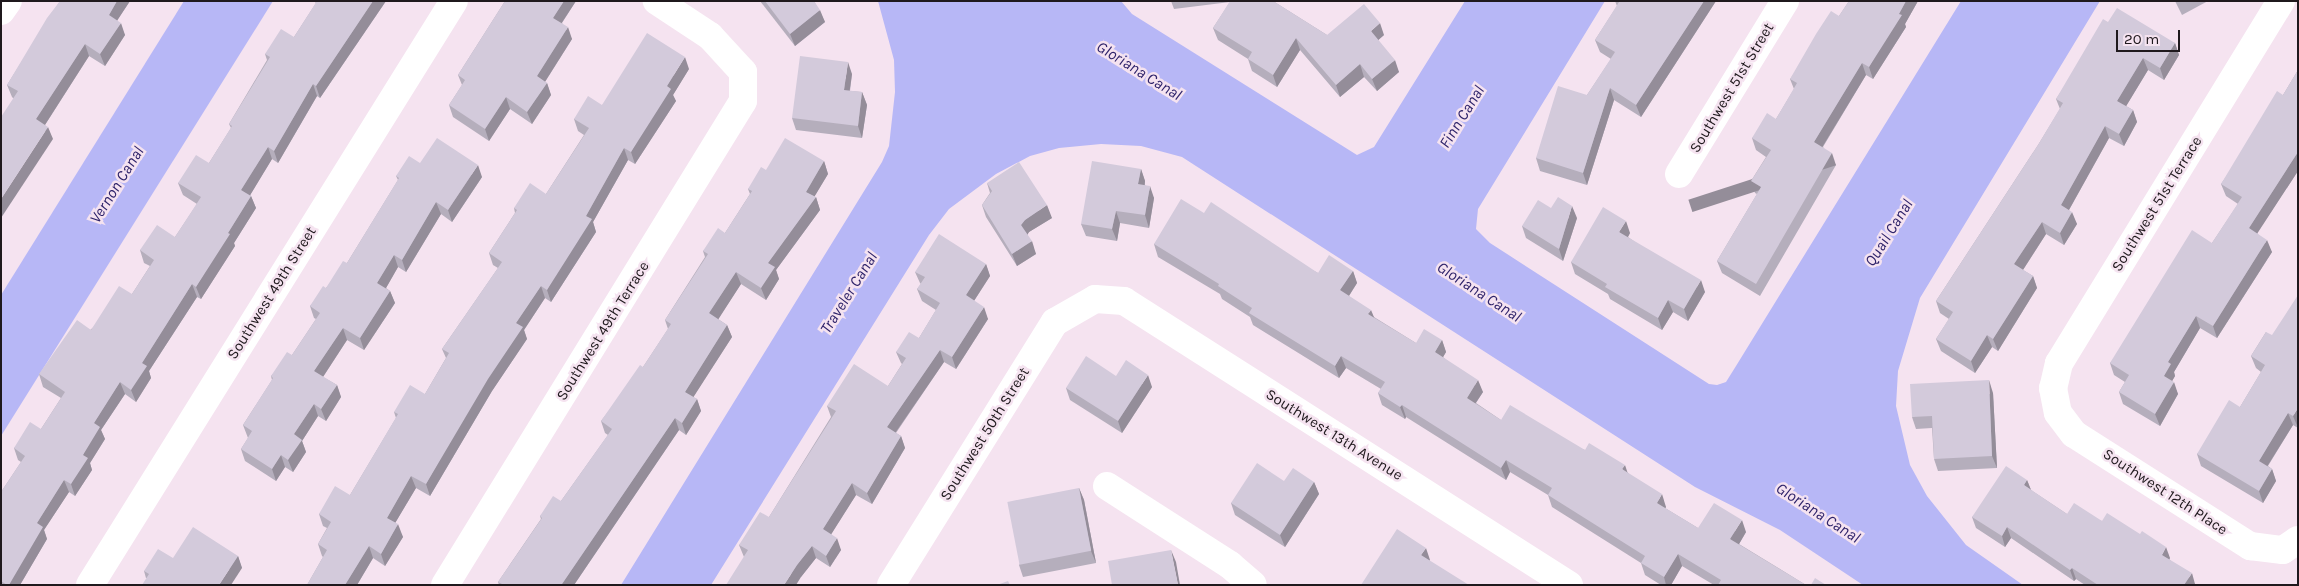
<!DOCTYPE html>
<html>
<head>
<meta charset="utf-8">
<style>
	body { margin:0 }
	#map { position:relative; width:2299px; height:586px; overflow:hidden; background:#f5e3f0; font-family:Karla,sans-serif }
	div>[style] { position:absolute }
	.water>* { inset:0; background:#b7b7f6 }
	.minor>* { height:28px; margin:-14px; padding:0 14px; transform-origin:14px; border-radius:14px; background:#fff }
	.wall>* { inset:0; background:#b5aebc }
	.shaded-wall>* { inset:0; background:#948d99; transform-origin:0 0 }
	.building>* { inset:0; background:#d3cadb; transform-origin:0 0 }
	span { translate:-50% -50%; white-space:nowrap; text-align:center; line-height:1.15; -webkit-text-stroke:5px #f5e3f0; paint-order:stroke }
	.street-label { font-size:15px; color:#1f191d }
	.water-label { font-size:16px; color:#2e236a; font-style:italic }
	.frame { position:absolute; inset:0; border:2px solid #1f191d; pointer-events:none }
	.scale { position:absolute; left:2116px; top:30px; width:64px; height:22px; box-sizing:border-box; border:2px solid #1f191d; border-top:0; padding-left:6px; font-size:15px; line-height:18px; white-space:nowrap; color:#1f191d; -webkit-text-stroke:4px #f5e3f0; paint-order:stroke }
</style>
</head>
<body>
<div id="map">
	<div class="water">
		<i style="clip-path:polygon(184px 1px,273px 1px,1px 436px,1px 295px)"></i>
		<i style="clip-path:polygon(878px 1px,1121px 1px,1132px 14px,1357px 155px,1374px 147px,1465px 1px,1605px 1px,1478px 209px,1476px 229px,1490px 243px,1709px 384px,1717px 385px,1726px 382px,1736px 366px,1961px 1px,2100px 1px,1920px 298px,1898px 371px,1896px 406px,1910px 465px,1927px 496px,1966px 545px,2023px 585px,1863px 585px,1780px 530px,1695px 487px,1182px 157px,1141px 146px,1101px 144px,1059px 148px,1030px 156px,996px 174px,949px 209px,929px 235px,711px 585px,621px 585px,882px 162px,889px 146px,895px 92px,894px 60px)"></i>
	</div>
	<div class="minor">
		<i style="left:2281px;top:1px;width:425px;rotate:121.5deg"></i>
		<i style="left:2059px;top:363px;width:26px;rotate:103deg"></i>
		<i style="left:2053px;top:388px;width:25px;rotate:79deg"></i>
		<i style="left:2058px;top:413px;width:26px;rotate:53deg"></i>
		<i style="left:2074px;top:434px;width:209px;rotate:32.5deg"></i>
		<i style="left:2250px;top:546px;width:33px;rotate:7deg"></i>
		<i style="left:2283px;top:550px;width:18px;rotate:-34deg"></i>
		<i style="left:1px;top:11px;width:12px;rotate:-55deg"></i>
		<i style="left:1679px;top:174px;width:203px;rotate:-58.5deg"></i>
		<i style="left:1107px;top:486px;width:146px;rotate:32.7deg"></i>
		<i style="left:1230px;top:565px;width:30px;rotate:41deg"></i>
		<i style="left:90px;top:585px;width:688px;rotate:-58.07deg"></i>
		<i style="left:445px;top:585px;width:568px;rotate:-58.38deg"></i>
		<i style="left:743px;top:101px;width:29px;rotate:-90deg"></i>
		<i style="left:743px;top:72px;width:49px;rotate:-132.5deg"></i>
		<i style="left:710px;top:36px;width:64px;rotate:-146.6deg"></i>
		<i style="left:891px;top:585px;width:310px;rotate:-58.1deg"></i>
		<i style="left:1055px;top:322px;width:46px;rotate:-29.9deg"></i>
		<i style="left:1095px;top:299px;width:29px;rotate:4deg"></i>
		<i style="left:1124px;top:301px;width:528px;rotate:32.55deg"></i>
	</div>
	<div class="wall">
		<i style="clip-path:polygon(60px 1px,130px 1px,117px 20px,125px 35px,105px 66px,89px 56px,45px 125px,53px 139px,12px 97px,7px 85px)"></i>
		<i style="clip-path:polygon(314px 1px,386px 1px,320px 98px,317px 96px,278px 163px,272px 159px,250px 195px,251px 196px,256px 208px,234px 243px,235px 246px,201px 299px,197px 297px,149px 371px,151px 378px,136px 402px,125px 394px,101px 430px,105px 439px,90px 463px,92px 470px,75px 496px,69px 492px,44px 530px,47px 539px,20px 585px,1px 585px,1px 492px,21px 462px,18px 460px,14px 448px,41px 429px,61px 398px,43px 387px,39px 374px,132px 294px,150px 266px,144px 263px,140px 250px,175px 237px,197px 204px,183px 195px,178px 183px,209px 163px,231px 128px,229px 124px,267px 60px,265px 54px,294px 37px,316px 3px)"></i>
		<i style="clip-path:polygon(505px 1px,576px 1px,562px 23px,572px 39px,545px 82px,547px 83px,551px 95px,532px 124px,510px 109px,489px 141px,453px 117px,449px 105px,462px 85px,458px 75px)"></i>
		<i style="clip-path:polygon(760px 1px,814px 1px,825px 22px,795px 46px)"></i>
		<i style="clip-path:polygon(1171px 1px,1273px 1px,1327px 35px,1384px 35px,1378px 40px,1399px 72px,1377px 91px,1364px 77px,1340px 97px,1300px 50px,1277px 87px,1252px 71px,1248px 59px,1218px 40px,1213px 28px,1230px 2px,1174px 9px)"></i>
		<i style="clip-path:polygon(1615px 1px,1716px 1px,1641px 117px,1614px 100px,1587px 185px,1540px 171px,1536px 158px,1587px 95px,1611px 59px,1600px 52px,1595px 40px,1617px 6px)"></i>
		<i style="clip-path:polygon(1849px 1px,1918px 1px,1905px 24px,1906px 27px,1873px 79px,1866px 75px,1823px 147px,1836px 165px,1760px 296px,1722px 273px,1717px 261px,1757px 194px,1755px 193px,1751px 181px,1766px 157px,1756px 150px,1752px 138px,1776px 119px,1794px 89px,1790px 79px,1839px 16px)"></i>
		<i style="clip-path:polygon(2175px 1px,2208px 1px,2182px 15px)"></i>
		<i style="clip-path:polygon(2108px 22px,2175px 43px,2179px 55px,2164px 80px,2148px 70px,2126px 106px,2133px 110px,2137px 122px,2124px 146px,2109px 138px,2069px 210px,2077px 224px,2064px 245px,2046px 234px,2023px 270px,2033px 276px,2037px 288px,1998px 351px,1992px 347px,1975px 373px,1941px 351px,1936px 339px,1949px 319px,1940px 313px,1936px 301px,2038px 145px,2060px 109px,2056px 99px)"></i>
		<i style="clip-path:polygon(689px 69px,673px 95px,676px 101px,635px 164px,628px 160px,593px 222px,596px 232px,551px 302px,545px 298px,524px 330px,527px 339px,492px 391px,430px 496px,416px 488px,395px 523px,403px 537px,385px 566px,373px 558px,357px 585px,307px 585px,323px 557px,322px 556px,318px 544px,327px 528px,323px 526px,319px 514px,350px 495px,396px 418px,394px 412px,425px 394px,446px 358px,442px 349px,498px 268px,493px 265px,489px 253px,515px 213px,514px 208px,546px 194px,584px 135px,578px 131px,574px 119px,602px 105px)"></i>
		<i style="clip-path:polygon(2298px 70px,2298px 171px,2257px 233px,2272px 252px,2217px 338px,2200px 328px,2174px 372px,2175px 376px,2172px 381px,2178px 394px,2160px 426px,2123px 404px,2119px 392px,2125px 382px,2114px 375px,2110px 363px,2212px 243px,2238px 204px,2226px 196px,2221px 184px,2283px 95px)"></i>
		<i style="clip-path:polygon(852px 74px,850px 91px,862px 92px,867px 105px,862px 138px,796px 130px,792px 118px)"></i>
		<i style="clip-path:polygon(824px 161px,828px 174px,814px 197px,816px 197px,820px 210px,776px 270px,779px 279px,766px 300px,741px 284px,718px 319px,727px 325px,732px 337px,693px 397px,697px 399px,701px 411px,686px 435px,679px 430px,574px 585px,499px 585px,498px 582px,541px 519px,540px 516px,561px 501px,608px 435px,605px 433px,601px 421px,643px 367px,668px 329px,665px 320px,705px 257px,703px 251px,725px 233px,750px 194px,748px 189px,766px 170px)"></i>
		<i style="clip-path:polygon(420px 163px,482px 177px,452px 222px,441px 214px,406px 272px,398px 267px,386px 288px,390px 291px,395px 303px,364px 350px,347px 340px,323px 377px,337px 385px,341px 397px,326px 421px,318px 416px,302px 441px,306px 452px,293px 472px,285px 467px,276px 481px,245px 461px,241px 449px,248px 438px,243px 425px,272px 380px,271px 376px,292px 355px,316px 319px,314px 318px,310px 306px,326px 288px,347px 263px,398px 180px,396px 176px)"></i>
		<i style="clip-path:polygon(1141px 169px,1145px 181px,1145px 185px,1154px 198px,1149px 228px,1120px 223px,1117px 241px,1086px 236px,1081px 224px)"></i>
		<i style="clip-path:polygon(987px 183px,1052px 218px,1029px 232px,1027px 235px,1036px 254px,1017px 266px,986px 217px,982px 205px,990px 193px)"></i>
		<i style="clip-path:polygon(1204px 213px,1318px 273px,1353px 271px,1357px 283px,1349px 296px,1374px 317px,1416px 343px,1442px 340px,1446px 352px,1443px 357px,1483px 392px,1476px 403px,1501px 420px,1585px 450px,1628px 473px,1666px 507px,1665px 508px,1698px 528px,1746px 532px,1739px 544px,1806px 585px,1714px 585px,1682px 566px,1671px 585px,1661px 585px,1645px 575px,1641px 563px,1552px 507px,1548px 495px,1510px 472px,1506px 480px,1406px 417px,1405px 419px,1382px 405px,1378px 393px,1381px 389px,1346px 368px,1339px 378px,1253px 325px,1250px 317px,1222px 299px,1220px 294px,1158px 257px,1154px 244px)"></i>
		<i style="clip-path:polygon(1577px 218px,1563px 261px,1526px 238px,1522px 226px)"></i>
		<i style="clip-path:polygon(1630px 233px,1628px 237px,1705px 292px,1688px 321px,1673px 312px,1662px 330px,1610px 299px,1608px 294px,1575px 274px,1571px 262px)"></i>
		<i style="clip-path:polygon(986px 264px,990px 276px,974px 301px,988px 319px,956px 369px,944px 362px,896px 433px,901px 436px,905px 448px,872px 504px,856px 495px,831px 534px,841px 550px,830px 567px,816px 558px,801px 577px,744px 557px,739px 545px,769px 517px,831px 417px,827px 406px,888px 386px,902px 364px,901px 363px,896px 352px,919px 338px,936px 310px,922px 301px,917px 289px,921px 284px,920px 283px,915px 272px)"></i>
		<i style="clip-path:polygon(2266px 332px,2298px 428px,2293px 425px,2268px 466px,2272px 469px,2276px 481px,2263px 503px,2201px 466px,2197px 454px,2240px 407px,2261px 372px,2256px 368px,2251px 356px)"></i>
		<i style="clip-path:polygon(1116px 376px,1152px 387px,1122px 433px,1070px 400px,1066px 388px)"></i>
		<i style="clip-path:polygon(1993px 393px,1997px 468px,1938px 471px,1934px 459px,1932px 428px,1916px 429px,1912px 417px)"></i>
		<i style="clip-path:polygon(2027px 480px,2031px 490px,2067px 514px,2102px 521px,2170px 558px,2169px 559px,2195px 584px,2195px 585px,2085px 585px,2076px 579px,2074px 581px,2011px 538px,2005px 547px,1976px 528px,1972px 517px)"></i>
		<i style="clip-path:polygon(1284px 481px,1314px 482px,1319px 494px,1285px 547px,1235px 515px,1231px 503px)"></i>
		<i style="clip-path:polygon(1079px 488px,1084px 500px,1096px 563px,1023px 577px,1019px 565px)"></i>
		<i style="clip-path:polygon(238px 556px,242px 568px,146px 578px,144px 571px,173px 558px)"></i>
	</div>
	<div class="shaded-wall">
		<i style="clip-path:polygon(117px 1px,130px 1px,113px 27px,109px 15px)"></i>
		<i style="clip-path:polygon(373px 1px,386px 1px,320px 98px,316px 86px)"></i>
		<i style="clip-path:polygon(564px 1px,576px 1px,557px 30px,553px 18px)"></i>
		<i style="clip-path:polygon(1704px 1px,1716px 1px,1641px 117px,1636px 105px)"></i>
		<i style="clip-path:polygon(1906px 1px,1918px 1px,1905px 24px,1906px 27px,1873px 79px,1869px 67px)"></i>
		<i style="clip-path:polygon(820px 10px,825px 22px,795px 46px,790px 34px)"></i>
		<i style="clip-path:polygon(121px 23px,125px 35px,105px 66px,100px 54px)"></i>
		<i style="clip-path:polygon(1380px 23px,1384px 35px,1375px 43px,1371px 31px)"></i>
		<i style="clip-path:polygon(568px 27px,572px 39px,541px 88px,537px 76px)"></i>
		<i style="clip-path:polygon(1296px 38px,1300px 50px,1277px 87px,1273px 75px)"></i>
		<i style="clip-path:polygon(2175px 43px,2179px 55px,2164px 80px,2160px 68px)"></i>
		<i style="clip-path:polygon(85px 44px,89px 56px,41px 131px,36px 119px)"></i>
		<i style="clip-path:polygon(685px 57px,689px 69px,673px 95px,676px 101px,635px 164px,631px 152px,667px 86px)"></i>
		<i style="clip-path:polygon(2143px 58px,2148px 70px,2122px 113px,2117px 101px)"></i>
		<i style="clip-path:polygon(1395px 60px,1399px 72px,1377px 91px,1372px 79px)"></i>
		<i style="clip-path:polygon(848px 62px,852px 74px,848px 102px,844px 90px)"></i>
		<i style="clip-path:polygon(1862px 63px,1866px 75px,1818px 154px,1814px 142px)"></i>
		<i style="clip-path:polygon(1360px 64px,1364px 77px,1340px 97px,1336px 85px)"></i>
		<i style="clip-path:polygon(547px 83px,551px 95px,532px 124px,527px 112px)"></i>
		<i style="clip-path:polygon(313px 84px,317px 96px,278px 163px,274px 151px)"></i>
		<i style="clip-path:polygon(1610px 88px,1614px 100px,1587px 185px,1583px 173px)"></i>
		<i style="clip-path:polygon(862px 92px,867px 105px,862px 138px,858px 126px)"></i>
		<i style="clip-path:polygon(506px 97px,510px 109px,489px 141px,485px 129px)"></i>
		<i style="clip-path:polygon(2133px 110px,2137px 122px,2124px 146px,2119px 134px)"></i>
		<i style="clip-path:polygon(2105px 126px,2109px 138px,2065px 217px,2061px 205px)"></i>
		<i style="clip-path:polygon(48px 127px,53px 139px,1px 218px,1px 199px)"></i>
		<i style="clip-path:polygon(268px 147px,272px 159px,246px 202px,241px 190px)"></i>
		<i style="clip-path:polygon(624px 148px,628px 160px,593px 222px,596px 232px,551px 302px,547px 290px,586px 216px)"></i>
		<i style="clip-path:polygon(2298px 152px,2298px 171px,2253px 240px,2249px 228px)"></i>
		<i style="left:1832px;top:153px;width:13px;height:151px;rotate:72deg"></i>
		<i style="clip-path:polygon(824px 161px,828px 174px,810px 204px,806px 192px)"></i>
		<i style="clip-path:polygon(478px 165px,482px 177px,452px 222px,448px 210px)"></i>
		<i style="clip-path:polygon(1141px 169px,1145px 181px,1143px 196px,1138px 184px)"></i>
		<i style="clip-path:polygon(1150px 186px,1154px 198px,1149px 228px,1145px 215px)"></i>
		<i style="clip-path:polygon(251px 196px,256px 208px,234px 243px,235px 246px,201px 299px,196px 287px,228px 233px)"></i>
		<i style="clip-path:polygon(816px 197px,820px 210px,776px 270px,779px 279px,766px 300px,761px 288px,768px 263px)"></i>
		<i style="clip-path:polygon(436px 202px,441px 214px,406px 272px,402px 260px)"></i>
		<i style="clip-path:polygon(1047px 205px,1052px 218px,1029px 232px,1026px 237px,1021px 225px,1025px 220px)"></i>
		<i style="clip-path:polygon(1572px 206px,1577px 218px,1563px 261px,1559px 249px)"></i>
		<i style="clip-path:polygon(1116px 211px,1120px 223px,1117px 241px,1112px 229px)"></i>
		<i style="clip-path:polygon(2072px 212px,2077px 224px,2064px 245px,2060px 233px)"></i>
		<i style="clip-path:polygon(1626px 221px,1630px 233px,1624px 244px,1619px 232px)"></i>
		<i style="clip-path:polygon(2042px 222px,2046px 234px,2019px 276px,2014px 264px)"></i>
		<i style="clip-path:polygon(2267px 240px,2272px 252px,2217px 338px,2213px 326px)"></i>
		<i style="clip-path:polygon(1032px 241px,1036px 254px,1017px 266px,1012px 254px)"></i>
		<i style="clip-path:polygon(394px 255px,398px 267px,382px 295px,377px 283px)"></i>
		<i style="clip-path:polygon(986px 264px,990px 276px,970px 307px,966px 295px)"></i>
		<i style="clip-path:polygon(1353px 271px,1357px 283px,1345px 302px,1340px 290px)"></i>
		<i style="clip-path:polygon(736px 272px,741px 284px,714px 326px,709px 313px)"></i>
		<i style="clip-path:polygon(2033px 276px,2037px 288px,1998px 351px,1993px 339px)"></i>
		<i style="clip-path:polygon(1701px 280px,1705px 292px,1688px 321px,1684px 309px)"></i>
		<i style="clip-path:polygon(192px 284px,197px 297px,149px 371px,151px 378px,136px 402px,131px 390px,142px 363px)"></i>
		<i style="clip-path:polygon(541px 286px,545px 298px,524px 330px,527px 339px,492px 391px,430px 496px,426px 484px,516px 323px)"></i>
		<i style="clip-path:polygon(390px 291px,395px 303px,364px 350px,360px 338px)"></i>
		<i style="clip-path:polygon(1668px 300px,1673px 312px,1662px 330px,1658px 318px)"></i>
		<i style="clip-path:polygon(984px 307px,988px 319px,956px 369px,952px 357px)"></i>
		<i style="clip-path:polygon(1371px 310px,1376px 322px,1368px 314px)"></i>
		<i style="clip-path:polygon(2196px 316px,2200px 328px,2174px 372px,2175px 376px,2168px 388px,2164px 376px,2168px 362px)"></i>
		<i style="clip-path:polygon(727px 325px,732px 337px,689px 404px,685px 392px)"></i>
		<i style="clip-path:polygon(343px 328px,347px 340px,319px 383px,314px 371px)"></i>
		<i style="clip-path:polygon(1987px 335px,1992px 347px,1975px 373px,1971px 361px)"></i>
		<i style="clip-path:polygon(1442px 340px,1446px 352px,1439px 364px,1435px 352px)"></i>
		<i style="clip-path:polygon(940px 350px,944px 362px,891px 439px,887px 427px)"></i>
		<i style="clip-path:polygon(1341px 356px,1346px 368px,1339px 378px,1335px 366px)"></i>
		<i style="clip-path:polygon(1148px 375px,1152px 387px,1122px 433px,1118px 421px)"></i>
		<i style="clip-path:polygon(1478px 380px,1483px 392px,1471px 410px,1467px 398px)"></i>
		<i style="clip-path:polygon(1989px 380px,1993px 393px,1997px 468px,1992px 456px)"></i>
		<i style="clip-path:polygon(120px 382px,125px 394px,101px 430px,105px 439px,90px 463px,92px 470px,75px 496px,71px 484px,83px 455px,94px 423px)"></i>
		<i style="clip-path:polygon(2174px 382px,2178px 394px,2160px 426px,2155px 414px)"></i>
		<i style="clip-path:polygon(337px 385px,341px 397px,326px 421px,321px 409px)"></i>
		<i style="clip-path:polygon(697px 399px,701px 411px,686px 435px,682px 423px)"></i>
		<i style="clip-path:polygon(314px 404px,318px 416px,302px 441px,306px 452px,293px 472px,288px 460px,294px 434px)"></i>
		<i style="clip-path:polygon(1402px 405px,1406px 417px,1405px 419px,1400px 407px)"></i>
		<i style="clip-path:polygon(2298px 408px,2298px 428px,2293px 416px)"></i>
		<i style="clip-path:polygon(2288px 413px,2293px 425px,2263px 473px,2259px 461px)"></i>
		<i style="clip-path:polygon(675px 418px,679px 430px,574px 585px,563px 585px,562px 584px)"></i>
		<i style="clip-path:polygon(901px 436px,905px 448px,872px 504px,867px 493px)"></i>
		<i style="clip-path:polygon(281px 455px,285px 467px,276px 481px,272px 469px)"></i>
		<i style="clip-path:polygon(1506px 460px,1510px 472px,1506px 480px,1501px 468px)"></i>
		<i style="clip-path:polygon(1625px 465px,1629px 477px,1622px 469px)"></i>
		<i style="clip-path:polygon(2272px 469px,2276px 481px,2263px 503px,2259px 491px)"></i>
		<i style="clip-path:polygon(411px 476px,416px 488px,391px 530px,387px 518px)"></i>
		<i style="clip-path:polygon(64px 480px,69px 492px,44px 530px,47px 539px,20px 585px,9px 585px,37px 523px)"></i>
		<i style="clip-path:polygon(2027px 480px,2031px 490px,2024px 485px)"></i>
		<i style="clip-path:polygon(1314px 482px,1319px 494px,1285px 547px,1280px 535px)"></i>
		<i style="clip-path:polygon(852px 483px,856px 495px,827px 541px,823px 529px)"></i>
		<i style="clip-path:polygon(1079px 488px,1084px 500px,1096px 563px,1091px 551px)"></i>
		<i style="clip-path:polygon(1662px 494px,1666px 507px,1661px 515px,1657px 503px)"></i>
		<i style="clip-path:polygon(1742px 520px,1746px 532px,1735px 551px,1730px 539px)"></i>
		<i style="clip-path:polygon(398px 524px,403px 537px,385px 566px,381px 554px)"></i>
		<i style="clip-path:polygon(2007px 527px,2011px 538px,2005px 547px,2002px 536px)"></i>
		<i style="clip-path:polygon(837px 538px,841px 550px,830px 567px,826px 556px)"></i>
		<i style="clip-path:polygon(369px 546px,373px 558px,357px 585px,345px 585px)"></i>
		<i style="clip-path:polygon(812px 546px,816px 558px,801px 577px,796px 585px,784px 585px,797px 565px)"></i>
		<i style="clip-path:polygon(2166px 547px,2170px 558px,2166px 565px,2162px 555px)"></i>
		<i style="clip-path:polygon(1426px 548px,1430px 560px,1425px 567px,1421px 555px)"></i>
		<i style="clip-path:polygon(1171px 550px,1176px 562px,1180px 585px,1178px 585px)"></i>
		<i style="clip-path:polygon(1678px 554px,1682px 566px,1671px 585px,1666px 585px,1664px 577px)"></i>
		<i style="clip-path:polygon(238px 556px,242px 568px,231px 585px,219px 585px)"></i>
		<i style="clip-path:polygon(2072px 568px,2076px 579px,2074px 581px,2070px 570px)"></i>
		<i style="clip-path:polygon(2192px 573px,2195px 584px,2195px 585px,2184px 585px)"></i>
	</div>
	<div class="building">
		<i style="clip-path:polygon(60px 1px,117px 1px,109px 15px,121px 23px,100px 54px,85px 44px,36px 119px,48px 127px,1px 199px,1px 117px,18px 91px,7px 85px,47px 18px)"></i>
		<i style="clip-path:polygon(317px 1px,373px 1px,316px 86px,313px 84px,274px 151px,268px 147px,241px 190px,251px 196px,228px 233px,230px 234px,196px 287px,192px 284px,142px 363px,147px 366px,131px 390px,120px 382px,94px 423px,100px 427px,83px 455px,88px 458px,71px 484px,64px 480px,37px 523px,43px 527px,9px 585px,7px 585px,1px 581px,1px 492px,25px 456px,14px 448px,30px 422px,41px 429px,65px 392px,39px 374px,77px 320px,91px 330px,119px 286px,132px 294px,154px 260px,140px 250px,157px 225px,175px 237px,201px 197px,178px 183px,196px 155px,209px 163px,232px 126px,229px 124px,270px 57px,265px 54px,281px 29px,294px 37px)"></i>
		<i style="clip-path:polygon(505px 1px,564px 1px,553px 18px,568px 27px,537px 76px,547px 83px,527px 112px,506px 97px,485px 129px,449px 105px,465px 80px,458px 75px)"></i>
		<i style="clip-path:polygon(765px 1px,814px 1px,820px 10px,790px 34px)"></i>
		<i style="clip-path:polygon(1230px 1px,1273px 1px,1327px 35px,1364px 4px,1380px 23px,1371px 31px,1395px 60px,1372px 79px,1360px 64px,1336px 85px,1296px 38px,1273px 75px,1248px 59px,1252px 52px,1213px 28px)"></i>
		<i style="clip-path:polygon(1618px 1px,1704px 1px,1636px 105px,1610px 88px,1583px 173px,1536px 158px,1558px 86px,1587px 95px,1615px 52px,1595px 40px,1619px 2px)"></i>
		<i style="clip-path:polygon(1849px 1px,1906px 1px,1899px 14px,1902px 15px,1869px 67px,1862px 63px,1814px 142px,1832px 153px,1756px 284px,1717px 261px,1761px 187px,1751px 181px,1771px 150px,1752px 138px,1767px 113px,1776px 119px,1797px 83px,1790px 79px,1816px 34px,1831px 11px,1839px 16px)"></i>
		<i style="clip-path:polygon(2117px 8px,2175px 43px,2160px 68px,2143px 58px,2117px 101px,2133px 110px,2119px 134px,2105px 126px,2061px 205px,2072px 212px,2060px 233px,2042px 222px,2014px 264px,2033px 276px,1993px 339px,1987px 335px,1971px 361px,1936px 339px,1953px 312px,1936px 301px,2038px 145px,2063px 103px,2056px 99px,2103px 19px,2108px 22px)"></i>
		<i style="clip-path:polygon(647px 33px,685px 57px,667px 86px,671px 89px,631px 152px,624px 148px,586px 216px,592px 219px,547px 290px,541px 286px,516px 323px,523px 327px,488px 379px,426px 484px,411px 476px,387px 518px,398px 524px,381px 554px,369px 546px,345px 585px,307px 585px,327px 550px,318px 544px,331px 522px,319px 514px,335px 486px,350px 495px,398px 414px,394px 412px,410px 385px,425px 394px,449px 353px,442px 349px,502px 262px,489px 253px,517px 210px,514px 208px,530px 183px,546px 194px,589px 128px,574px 119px,588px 96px,602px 105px)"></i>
		<i style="clip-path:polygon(800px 56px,848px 62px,844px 90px,862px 92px,858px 126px,792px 118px)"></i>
		<i style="clip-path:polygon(2298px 70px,2298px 152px,2249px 228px,2267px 240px,2213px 326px,2196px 316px,2168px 362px,2171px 364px,2164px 376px,2174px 382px,2155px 414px,2119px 392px,2129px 375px,2110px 363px,2192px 230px,2212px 243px,2242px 197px,2221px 184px,2277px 91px,2283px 95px)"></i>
		<i style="clip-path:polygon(437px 138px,478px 165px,448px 210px,436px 202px,402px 260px,394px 255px,377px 283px,390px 291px,360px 338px,343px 328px,314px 371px,337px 385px,321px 409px,314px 404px,294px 434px,302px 440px,288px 460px,281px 455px,272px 469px,241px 449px,252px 431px,243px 425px,273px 378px,271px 376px,287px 352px,292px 355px,320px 313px,310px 306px,323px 286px,326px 288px,343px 261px,347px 263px,399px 178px,396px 176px,409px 156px,420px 163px)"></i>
		<i style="clip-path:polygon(785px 138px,824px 161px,806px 192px,816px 197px,768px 263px,775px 267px,761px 288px,736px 272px,709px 313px,727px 325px,685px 392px,697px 399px,682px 423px,675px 418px,562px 584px,564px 585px,501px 585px,502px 584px,498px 582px,542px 518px,540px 516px,553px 496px,561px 501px,612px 429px,601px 421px,640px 365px,643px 367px,671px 324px,665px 320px,708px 254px,703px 251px,718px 228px,725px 233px,752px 191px,748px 189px,761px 167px,766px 170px)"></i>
		<i style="clip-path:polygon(1092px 161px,1141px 169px,1138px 184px,1150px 186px,1145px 215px,1116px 211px,1112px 229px,1081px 224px)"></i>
		<i style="clip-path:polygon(1019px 162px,1047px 205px,1025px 220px,1021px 225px,1032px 241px,1012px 254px,982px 205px,992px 191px,987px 183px)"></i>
		<i style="clip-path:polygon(1558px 197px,1572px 206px,1559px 249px,1522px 226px,1538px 200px,1551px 208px)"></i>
		<i style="clip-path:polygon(1181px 199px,1204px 213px,1211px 202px,1318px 273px,1329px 255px,1353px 271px,1340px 290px,1371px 310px,1368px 314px,1416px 343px,1424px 329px,1442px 340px,1435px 352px,1478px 380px,1467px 398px,1501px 420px,1510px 405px,1585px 450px,1589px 443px,1625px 465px,1622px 469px,1662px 494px,1657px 503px,1698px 528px,1714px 503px,1742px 520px,1730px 539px,1806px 585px,1718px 585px,1721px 580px,1678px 554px,1664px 577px,1641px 563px,1645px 556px,1548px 495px,1552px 488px,1506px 460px,1501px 468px,1402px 405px,1400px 407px,1378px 393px,1385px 382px,1341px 356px,1335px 366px,1249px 313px,1252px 308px,1218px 286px,1219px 284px,1154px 244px)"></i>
		<i style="clip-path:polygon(1603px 207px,1626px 221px,1619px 232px,1701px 280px,1684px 309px,1668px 300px,1658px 318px,1605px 287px,1607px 284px,1571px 262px)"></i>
		<i style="clip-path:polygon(939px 234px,986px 264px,966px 295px,984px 307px,952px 357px,940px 350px,887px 427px,901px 436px,867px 493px,852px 483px,823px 529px,837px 538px,826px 556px,812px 546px,797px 565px,784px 585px,726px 585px,748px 550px,739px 545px,760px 512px,769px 517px,779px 501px,836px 411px,827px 406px,854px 364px,888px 386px,906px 358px,896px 352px,909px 332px,919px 338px,940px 303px,917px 289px,925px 277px,915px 272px)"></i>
		<i style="clip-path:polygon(2298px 295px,2298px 408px,2293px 416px,2288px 413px,2259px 461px,2272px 469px,2259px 491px,2197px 454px,2229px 400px,2240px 407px,2265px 365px,2251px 356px,2266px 332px,2272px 335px)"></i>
		<i style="clip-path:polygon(1086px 356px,1116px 376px,1126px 360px,1148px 375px,1118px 421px,1066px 388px)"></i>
		<i style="clip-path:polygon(1989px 380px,1992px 456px,1934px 459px,1932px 416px,1912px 417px,1910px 384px)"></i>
		<i style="clip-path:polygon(1257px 463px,1284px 481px,1293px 468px,1314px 482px,1280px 535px,1231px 503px)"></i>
		<i style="clip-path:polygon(2006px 466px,2027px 480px,2024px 485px,2067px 514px,2074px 503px,2102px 521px,2107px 513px,2140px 534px,2142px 531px,2166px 547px,2162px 555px,2192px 573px,2184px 585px,2098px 585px,2072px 568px,2070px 570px,2007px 527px,2002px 536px,1972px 517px)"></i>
		<i style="left:1079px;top:488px;width:64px;height:73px;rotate:79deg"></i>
		<i style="clip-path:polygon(193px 527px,238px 556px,219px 585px,142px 585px,149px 574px,144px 571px,158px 549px,173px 558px)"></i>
		<i style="clip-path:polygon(1397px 529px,1426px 548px,1421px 555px,1469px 585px,1361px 585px)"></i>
		<i style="clip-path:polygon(1171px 550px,1178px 585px,1112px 585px,1108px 561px)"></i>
		<i style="clip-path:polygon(1815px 578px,1826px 585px,1811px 585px)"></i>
		<i style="clip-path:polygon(1008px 581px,1010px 585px,997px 585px)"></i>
	</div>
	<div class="street-label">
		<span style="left:1732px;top:88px;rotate:-59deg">Southwest 51st Street</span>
		<span style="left:2157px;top:204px;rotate:-58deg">Southwest 51st Terrace</span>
		<span style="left:272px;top:293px;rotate:-58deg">Southwest 49th Street</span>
		<span style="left:603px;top:331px;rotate:-58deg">Southwest 49th Terrace</span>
		<span style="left:985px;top:434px;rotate:-58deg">Southwest 50th Street</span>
		<span style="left:1334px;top:435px;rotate:32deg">Southwest 13th Avenue</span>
		<span style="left:2165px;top:492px;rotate:33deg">Southwest 12th Place</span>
	</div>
	<div class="water-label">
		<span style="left:1139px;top:71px;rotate:32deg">Gloriana Canal</span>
		<span style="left:1462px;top:117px;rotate:-58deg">Finn Canal</span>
		<span style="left:117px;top:185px;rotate:-58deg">Vernon Canal</span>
		<span style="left:1889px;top:233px;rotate:-58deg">Quail Canal</span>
		<span style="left:1479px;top:292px;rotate:33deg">Gloriana Canal</span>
		<span style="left:849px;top:293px;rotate:-58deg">Traveler Canal</span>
		<span style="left:1818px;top:513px;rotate:33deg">Gloriana Canal</span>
	</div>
	<div class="frame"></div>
	<div class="scale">20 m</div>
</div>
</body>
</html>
